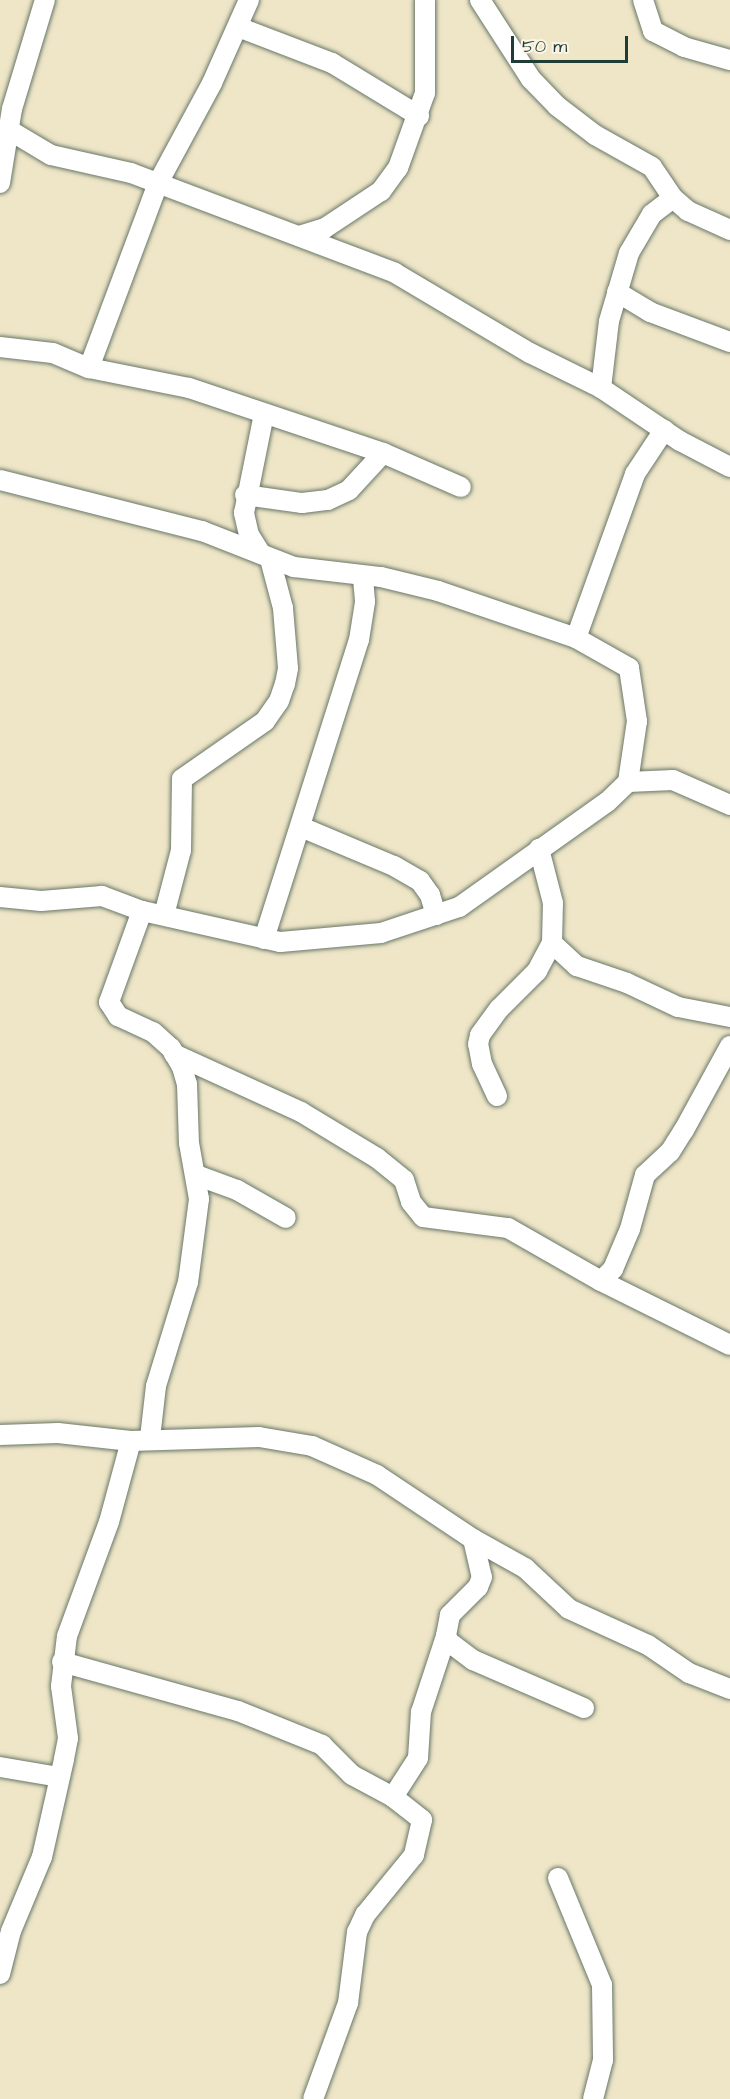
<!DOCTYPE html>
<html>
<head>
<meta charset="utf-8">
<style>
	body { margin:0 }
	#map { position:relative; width:730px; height:2099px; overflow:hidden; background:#efe6c8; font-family:"Architects Daughter",sans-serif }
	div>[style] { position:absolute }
	.roads { filter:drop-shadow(0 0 2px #687868) drop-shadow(0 0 2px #687868) }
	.minor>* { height:20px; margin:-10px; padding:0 10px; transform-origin:10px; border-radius:10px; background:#fff }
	span { translate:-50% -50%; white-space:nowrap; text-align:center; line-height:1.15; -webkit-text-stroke:6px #fcf5e5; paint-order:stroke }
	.scale { position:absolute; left:511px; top:36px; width:117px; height:27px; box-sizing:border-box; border:3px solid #1f3d34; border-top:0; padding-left:8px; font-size:18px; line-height:21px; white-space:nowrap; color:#1f3d34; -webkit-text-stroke:4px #fcf5e5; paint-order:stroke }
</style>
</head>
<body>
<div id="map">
	<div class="roads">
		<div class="minor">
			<i style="left:480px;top:0;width:94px;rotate:57.2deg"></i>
			<i style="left:531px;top:79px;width:37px;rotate:46deg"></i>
			<i style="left:557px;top:106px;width:48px;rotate:37.3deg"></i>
			<i style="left:595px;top:135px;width:65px;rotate:29.3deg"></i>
			<i style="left:652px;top:167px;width:37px;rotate:56deg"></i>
			<i style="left:673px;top:198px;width:20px;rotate:41deg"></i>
			<i style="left:688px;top:211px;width:46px;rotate:24.3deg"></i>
			<i style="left:643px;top:0;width:33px;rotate:72deg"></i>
			<i style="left:653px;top:31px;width:35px;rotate:27deg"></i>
			<i style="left:684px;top:47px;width:48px;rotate:15.8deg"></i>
			<i style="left:238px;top:27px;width:101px;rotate:21deg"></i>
			<i style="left:332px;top:63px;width:102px;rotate:31.3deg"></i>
			<i style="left:9px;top:130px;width:49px;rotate:30.8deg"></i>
			<i style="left:51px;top:155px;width:82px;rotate:12.7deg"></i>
			<i style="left:131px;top:173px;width:282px;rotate:20.7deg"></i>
			<i style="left:395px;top:273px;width:157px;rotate:30.7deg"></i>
			<i style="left:530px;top:353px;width:79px;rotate:26.2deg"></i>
			<i style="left:601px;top:388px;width:95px;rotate:33.9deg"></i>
			<i style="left:680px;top:441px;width:56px;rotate:27.5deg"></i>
			<i style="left:0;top:183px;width:75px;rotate:-80.8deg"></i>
			<i style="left:12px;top:109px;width:114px;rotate:-73.2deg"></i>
			<i style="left:299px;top:236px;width:27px;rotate:-17deg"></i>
			<i style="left:325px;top:228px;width:67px;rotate:-33.5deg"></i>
			<i style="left:381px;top:191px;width:29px;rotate:-54deg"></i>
			<i style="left:398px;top:168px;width:80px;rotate:-70.2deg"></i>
			<i style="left:425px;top:93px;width:93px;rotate:-90deg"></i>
			<i style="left:617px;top:292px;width:39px;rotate:31deg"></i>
			<i style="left:650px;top:312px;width:85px;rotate:20.6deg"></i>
			<i style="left:0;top:347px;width:53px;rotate:6.5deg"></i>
			<i style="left:53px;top:353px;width:39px;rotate:23deg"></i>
			<i style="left:89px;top:368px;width:102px;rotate:11.3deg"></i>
			<i style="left:189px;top:388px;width:205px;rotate:18.5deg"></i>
			<i style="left:383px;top:453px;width:85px;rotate:23.6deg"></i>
			<i style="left:89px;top:368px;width:197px;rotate:-69.5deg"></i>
			<i style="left:158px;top:183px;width:114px;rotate:-61.6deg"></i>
			<i style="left:212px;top:83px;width:91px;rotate:-66deg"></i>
			<i style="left:601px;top:388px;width:67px;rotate:-83.2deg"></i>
			<i style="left:609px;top:321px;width:71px;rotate:-73.6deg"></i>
			<i style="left:629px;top:253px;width:45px;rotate:-59.5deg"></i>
			<i style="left:652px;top:214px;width:26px;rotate:-37deg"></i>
			<i style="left:0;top:480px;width:208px;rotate:14.2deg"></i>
			<i style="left:202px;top:531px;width:99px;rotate:21.4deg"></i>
			<i style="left:294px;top:567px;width:88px;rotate:6.6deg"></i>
			<i style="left:381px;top:577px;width:59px;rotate:13.8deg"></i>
			<i style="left:438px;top:591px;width:146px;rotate:18.8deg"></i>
			<i style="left:576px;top:638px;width:61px;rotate:29.5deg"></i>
			<i style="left:629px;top:668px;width:54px;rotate:81.4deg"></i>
			<i style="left:637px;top:721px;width:62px;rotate:98.4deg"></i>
			<i style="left:628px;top:782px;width:29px;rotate:136deg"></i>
			<i style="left:607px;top:802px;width:181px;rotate:144.6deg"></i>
			<i style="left:459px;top:907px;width:82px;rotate:161.6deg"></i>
			<i style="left:381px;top:933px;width:101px;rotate:174.9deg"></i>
			<i style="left:280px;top:942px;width:141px;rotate:-167.3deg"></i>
			<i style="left:142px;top:911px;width:43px;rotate:-159.4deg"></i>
			<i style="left:102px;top:896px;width:61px;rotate:175.3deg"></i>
			<i style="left:41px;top:901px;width:41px;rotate:-174.4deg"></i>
			<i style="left:245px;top:495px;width:58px;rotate:8deg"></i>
			<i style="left:302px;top:503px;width:26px;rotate:-7deg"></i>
			<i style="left:328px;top:500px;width:23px;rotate:-25deg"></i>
			<i style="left:349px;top:490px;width:50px;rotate:-47.4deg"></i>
			<i style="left:261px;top:554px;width:22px;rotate:-122deg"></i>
			<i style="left:249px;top:535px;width:23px;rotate:-103deg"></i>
			<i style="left:244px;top:513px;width:101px;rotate:-78.6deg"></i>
			<i style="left:576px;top:638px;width:174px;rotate:-70.2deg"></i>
			<i style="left:635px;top:474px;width:53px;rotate:-56.6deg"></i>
			<i style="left:628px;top:782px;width:45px;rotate:-2.5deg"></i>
			<i style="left:673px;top:780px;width:62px;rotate:23.7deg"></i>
			<i style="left:301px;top:827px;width:101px;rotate:22.8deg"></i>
			<i style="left:394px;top:866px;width:30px;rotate:30deg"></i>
			<i style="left:420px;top:881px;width:17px;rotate:54deg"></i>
			<i style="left:430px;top:895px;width:21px;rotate:73deg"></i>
			<i style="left:142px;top:911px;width:97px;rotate:109.9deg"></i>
			<i style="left:109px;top:1002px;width:17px;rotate:57deg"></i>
			<i style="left:118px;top:1016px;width:38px;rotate:25deg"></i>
			<i style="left:153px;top:1032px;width:24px;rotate:42deg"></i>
			<i style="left:171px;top:1048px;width:22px;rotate:60deg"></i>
			<i style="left:182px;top:1067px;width:18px;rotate:74deg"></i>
			<i style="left:187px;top:1084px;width:59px;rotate:88.1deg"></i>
			<i style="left:189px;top:1143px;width:57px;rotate:79.9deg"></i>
			<i style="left:199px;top:1199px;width:84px;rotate:97.5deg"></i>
			<i style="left:188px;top:1282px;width:109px;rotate:107.1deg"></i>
			<i style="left:156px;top:1386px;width:52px;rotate:96.6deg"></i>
			<i style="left:164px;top:915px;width:67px;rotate:-75.3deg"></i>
			<i style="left:181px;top:850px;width:71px;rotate:-89.2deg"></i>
			<i style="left:182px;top:779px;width:101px;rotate:-34.9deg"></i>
			<i style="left:265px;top:721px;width:24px;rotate:-55deg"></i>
			<i style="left:279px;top:701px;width:18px;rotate:-71deg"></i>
			<i style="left:285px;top:684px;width:16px;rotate:-79deg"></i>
			<i style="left:288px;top:668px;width:60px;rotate:-94.8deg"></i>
			<i style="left:283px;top:608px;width:51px;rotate:-104.9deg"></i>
			<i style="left:264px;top:939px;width:314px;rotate:-72.4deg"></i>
			<i style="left:359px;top:640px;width:39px;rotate:-81deg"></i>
			<i style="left:365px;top:601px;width:25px;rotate:-95deg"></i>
			<i style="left:552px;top:943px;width:34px;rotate:43deg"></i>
			<i style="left:577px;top:966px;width:53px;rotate:18.8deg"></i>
			<i style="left:627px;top:983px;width:56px;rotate:25.2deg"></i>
			<i style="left:678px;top:1007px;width:53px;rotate:10.9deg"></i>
			<i style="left:174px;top:1054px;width:140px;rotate:24.5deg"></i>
			<i style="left:301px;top:1112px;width:89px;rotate:31.2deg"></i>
			<i style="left:377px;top:1158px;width:35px;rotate:39deg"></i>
			<i style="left:404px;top:1180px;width:23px;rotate:72deg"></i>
			<i style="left:411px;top:1202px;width:19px;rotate:51deg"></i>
			<i style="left:423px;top:1217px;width:86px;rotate:7.4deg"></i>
			<i style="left:508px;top:1228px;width:107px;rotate:29.7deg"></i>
			<i style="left:601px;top:1281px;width:17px;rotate:-45deg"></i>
			<i style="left:613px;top:1269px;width:43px;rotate:-67deg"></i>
			<i style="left:630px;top:1229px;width:56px;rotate:-74.5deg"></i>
			<i style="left:645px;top:1175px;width:34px;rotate:-43deg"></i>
			<i style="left:670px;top:1152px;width:26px;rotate:-58deg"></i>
			<i style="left:684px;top:1130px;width:96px;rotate:-61.3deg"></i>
			<i style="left:497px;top:1096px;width:35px;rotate:-115deg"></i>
			<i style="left:482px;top:1064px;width:20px;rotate:-101deg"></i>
			<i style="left:478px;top:1044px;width:9px;rotate:-77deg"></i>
			<i style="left:480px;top:1035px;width:32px;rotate:-54deg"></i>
			<i style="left:499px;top:1009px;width:54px;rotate:-45deg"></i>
			<i style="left:537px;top:971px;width:32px;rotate:-62deg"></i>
			<i style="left:552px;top:943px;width:40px;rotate:-88.6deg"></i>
			<i style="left:553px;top:903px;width:56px;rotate:-104.5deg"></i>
			<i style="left:196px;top:1175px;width:44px;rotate:20.1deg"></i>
			<i style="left:237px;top:1190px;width:56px;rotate:29.7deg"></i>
			<i style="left:601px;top:1281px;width:144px;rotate:26.4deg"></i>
			<i style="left:0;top:1435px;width:58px;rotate:-2deg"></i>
			<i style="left:58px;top:1433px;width:73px;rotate:6.3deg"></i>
			<i style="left:131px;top:1441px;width:128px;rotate:-1.8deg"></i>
			<i style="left:259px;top:1437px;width:54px;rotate:9.6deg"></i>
			<i style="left:312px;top:1446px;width:71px;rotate:24deg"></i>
			<i style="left:377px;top:1475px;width:115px;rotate:33.7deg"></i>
			<i style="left:473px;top:1539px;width:60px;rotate:29.1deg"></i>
			<i style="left:525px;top:1568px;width:60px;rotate:43deg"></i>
			<i style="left:569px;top:1609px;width:87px;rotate:24.5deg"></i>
			<i style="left:648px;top:1645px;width:50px;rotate:34.3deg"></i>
			<i style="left:689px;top:1673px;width:44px;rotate:21.3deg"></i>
			<i style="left:473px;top:1539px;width:39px;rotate:77deg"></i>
			<i style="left:482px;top:1577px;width:11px;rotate:112deg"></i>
			<i style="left:478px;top:1587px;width:40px;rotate:135deg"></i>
			<i style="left:450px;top:1615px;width:21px;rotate:101deg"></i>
			<i style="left:446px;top:1636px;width:7px;rotate:63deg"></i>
			<i style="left:449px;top:1642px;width:30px;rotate:37deg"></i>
			<i style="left:473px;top:1660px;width:121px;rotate:23.4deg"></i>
			<i style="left:62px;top:1662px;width:183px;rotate:15.6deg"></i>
			<i style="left:238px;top:1711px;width:91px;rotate:22deg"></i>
			<i style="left:322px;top:1745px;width:42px;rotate:45deg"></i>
			<i style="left:352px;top:1775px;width:47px;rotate:28.2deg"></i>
			<i style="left:393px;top:1797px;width:37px;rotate:38deg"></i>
			<i style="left:422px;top:1820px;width:36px;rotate:103deg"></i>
			<i style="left:414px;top:1855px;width:77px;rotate:129.2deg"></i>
			<i style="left:365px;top:1915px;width:19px;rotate:115deg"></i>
			<i style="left:357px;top:1932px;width:72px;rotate:97.2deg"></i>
			<i style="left:348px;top:2003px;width:102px;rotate:110deg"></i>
			<i style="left:0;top:1767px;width:60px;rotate:9.6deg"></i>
			<i style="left:393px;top:1797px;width:46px;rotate:-57.3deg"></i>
			<i style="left:418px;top:1758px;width:46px;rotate:-86.3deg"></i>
			<i style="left:421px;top:1712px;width:80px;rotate:-71.8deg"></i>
			<i style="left:558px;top:1878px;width:116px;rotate:67.6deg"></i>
			<i style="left:602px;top:1985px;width:75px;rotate:89.2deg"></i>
			<i style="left:603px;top:2060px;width:40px;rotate:104.4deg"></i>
			<i style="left:0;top:1974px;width:44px;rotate:-75.7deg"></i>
			<i style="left:11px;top:1931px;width:80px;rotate:-67.3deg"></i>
			<i style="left:42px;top:1857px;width:100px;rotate:-77.3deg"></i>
			<i style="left:64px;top:1759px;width:21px;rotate:-79deg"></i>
			<i style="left:68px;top:1738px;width:52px;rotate:-97.7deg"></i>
			<i style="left:61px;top:1686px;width:50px;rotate:-83.2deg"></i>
			<i style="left:67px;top:1636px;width:121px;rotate:-69.8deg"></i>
			<i style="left:109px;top:1522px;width:84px;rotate:-74.8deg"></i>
		</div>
	</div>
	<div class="scale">50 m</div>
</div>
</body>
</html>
